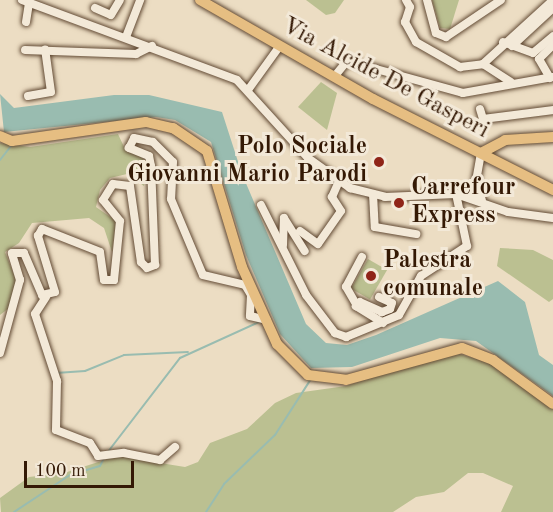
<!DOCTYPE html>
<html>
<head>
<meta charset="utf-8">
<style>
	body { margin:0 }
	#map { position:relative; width:553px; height:512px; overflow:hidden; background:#ecddc3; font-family:"Old Standard TT",serif }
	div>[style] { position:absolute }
	.green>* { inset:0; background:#bbc091; transform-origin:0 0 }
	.water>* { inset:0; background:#99bcb0 }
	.stream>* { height:2px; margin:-1px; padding:0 1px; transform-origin:1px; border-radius:1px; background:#99bcb0 }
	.roads { filter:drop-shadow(0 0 2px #624a34) drop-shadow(0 0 2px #624a34) }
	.minor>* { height:8px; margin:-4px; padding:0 4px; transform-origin:4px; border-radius:4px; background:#f3e9d8 }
	.major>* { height:10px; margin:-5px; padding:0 5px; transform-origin:5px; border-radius:5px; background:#e6be82 }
	.dots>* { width:16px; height:16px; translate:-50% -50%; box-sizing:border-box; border:3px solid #f3e9d8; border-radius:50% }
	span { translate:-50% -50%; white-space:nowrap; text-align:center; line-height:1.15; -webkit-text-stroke:6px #f3e9d8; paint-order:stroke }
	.street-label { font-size:24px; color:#341905 }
	.poi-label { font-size:24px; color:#341905; font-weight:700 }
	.right { translate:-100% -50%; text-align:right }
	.left { translate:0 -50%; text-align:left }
	.scale { position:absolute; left:24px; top:461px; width:110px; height:27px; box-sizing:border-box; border:3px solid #341905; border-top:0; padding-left:8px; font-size:18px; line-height:21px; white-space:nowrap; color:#341905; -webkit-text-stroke:4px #f3e9d8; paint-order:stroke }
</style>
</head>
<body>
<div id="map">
	<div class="green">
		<i style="clip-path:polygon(306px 0,344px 0,335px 13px,326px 15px)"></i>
		<i style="clip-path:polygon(459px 0,450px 29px,440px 28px,432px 0)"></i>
		<i style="clip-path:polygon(321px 82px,337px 93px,327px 130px,298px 107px)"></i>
		<i style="clip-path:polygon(118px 134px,125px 149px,142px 157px,147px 167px,144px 186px,127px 174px,110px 178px,100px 190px,96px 207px,116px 221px,112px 252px,104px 228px,89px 218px,32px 223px,19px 243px,5px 252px,16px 280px,9px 308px,0 315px,0 143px,30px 147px)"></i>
		<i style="clip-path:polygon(500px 248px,533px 250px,553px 260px,553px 299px,549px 302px,497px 266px)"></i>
		<i style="left:368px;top:259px;width:22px;height:34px;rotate:30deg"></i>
		<i style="clip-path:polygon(449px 351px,487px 362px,553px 407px,553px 512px,501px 512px,513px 486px,483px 473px,468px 473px,444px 492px,416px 497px,393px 512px,1px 512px,0 498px,29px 477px,64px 473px,117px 456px,185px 467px,198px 462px,210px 443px,247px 429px,275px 403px,296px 393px,346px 386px)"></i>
	</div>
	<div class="water">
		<i style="clip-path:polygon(0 94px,14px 108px,114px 95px,149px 95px,222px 112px,242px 174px,306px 324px,326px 343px,347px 345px,376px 335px,498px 281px,525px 302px,539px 355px,553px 365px,553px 396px,476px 341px,440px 338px,352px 367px,311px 368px,280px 334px,246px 255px,211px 142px,175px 120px,156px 117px,4px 132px)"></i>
	</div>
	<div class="stream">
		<i style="left:0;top:160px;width:18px;rotate:-52deg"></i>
		<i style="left:56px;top:373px;width:29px;rotate:-4deg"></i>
		<i style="left:85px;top:371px;width:42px;rotate:-22.3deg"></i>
		<i style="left:124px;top:355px;width:64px;rotate:-2.7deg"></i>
		<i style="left:107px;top:453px;width:120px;rotate:-52.5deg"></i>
		<i style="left:180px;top:358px;width:87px;rotate:-24.5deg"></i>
		<i style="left:14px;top:512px;width:67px;rotate:-33.5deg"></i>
		<i style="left:70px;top:475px;width:31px;rotate:-17deg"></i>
		<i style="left:100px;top:466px;width:9px;rotate:-63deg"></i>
		<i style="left:206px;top:512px;width:33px;rotate:-57deg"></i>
		<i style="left:224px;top:484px;width:71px;rotate:-43.9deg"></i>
		<i style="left:275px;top:435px;width:67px;rotate:-57.3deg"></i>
	</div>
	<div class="roads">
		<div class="minor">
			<i style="left:22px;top:0;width:229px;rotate:20.4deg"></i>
			<i style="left:237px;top:80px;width:105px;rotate:47.7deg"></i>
			<i style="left:308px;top:158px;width:52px;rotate:35.5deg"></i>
			<i style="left:350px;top:188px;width:36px;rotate:14deg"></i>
			<i style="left:385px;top:197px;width:71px;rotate:-2.4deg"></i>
			<i style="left:456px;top:194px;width:55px;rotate:19.1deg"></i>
			<i style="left:508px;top:212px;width:45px;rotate:7.6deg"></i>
			<i style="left:406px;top:0;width:8px;rotate:60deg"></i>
			<i style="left:410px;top:7px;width:16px;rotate:108deg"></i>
			<i style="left:405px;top:22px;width:23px;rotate:61deg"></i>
			<i style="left:416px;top:42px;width:51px;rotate:29.6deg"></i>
			<i style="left:460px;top:67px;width:23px;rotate:-7deg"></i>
			<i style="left:483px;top:64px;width:95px;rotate:-42.4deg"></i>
			<i style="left:427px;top:0;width:34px;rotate:75deg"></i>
			<i style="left:436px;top:33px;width:11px;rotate:22deg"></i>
			<i style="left:446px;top:37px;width:66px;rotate:-33.9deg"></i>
			<i style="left:95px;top:8px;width:17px;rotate:24deg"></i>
			<i style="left:111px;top:15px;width:17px;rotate:-59deg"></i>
			<i style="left:26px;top:22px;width:19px;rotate:-81deg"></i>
			<i style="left:126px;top:37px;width:40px;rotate:-69deg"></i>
			<i style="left:503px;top:42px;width:32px;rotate:20deg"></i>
			<i style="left:533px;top:53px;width:26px;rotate:-40deg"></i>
			<i style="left:512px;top:46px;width:56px;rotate:-42.8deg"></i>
			<i style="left:25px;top:50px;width:111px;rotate:2.1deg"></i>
			<i style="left:136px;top:54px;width:18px;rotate:-27deg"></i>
			<i style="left:483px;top:64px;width:33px;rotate:33deg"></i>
			<i style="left:334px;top:77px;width:21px;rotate:-51deg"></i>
			<i style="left:347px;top:61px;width:120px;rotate:15.4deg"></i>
			<i style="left:463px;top:93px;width:91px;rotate:-10.1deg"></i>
			<i style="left:550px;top:78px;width:22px;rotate:-120deg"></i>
			<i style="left:539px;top:59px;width:20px;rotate:-45deg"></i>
			<i style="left:248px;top:90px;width:53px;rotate:-54.2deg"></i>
			<i style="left:28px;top:96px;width:23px;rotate:-10deg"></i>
			<i style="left:51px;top:92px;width:43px;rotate:-97.9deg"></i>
			<i style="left:480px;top:109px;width:10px;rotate:73deg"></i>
			<i style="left:483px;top:119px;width:71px;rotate:-7.3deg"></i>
			<i style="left:481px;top:153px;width:29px;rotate:100deg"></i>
			<i style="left:476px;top:182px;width:19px;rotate:72deg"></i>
			<i style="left:373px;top:194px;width:33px;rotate:87deg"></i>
			<i style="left:375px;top:227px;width:42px;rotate:9.7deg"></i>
			<i style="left:261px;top:205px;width:101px;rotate:63.4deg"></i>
			<i style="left:306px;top:295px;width:48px;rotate:52.7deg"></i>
			<i style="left:335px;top:333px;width:12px;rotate:20deg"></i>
			<i style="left:346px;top:337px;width:57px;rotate:-22.5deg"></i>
			<i style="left:399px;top:315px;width:45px;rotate:-60.6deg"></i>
			<i style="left:421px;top:276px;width:55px;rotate:-33.1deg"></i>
			<i style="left:467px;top:246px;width:53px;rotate:-101.9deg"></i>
			<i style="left:300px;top:231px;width:22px;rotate:36deg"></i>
			<i style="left:318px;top:244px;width:40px;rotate:-55.1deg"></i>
			<i style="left:341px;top:211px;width:17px;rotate:-123deg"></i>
			<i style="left:332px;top:197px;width:17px;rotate:-66deg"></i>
			<i style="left:283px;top:245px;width:27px;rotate:-88deg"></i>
			<i style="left:284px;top:218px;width:39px;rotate:58deg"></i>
			<i style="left:46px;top:297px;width:20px;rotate:123deg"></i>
			<i style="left:35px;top:314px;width:71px;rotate:71.8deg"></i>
			<i style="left:57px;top:381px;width:49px;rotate:91.2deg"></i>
			<i style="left:56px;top:430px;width:36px;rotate:21deg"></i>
			<i style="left:90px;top:443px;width:15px;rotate:58deg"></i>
			<i style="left:98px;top:456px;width:26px;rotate:-7deg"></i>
			<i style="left:124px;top:453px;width:37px;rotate:11deg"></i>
			<i style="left:160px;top:460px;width:20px;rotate:-41deg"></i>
			<i style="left:379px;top:297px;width:14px;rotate:25deg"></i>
			<i style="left:392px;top:303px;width:6px;rotate:108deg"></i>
			<i style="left:390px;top:309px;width:9px;rotate:159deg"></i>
			<i style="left:382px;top:312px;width:24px;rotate:-156deg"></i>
			<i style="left:360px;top:302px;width:6px;rotate:135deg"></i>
			<i style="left:356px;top:306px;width:32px;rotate:32deg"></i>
			<i style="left:356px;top:304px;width:20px;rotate:-120deg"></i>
			<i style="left:346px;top:287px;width:34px;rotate:-62deg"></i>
			<i style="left:0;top:353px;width:76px;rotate:-74.7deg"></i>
			<i style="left:20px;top:280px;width:28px;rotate:-107deg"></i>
			<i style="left:12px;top:253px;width:12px"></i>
			<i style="left:24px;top:253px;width:46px;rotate:66.8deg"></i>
			<i style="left:42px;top:295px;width:13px;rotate:-13deg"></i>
			<i style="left:55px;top:292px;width:59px;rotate:-106.9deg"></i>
			<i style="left:38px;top:236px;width:8px;rotate:-60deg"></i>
			<i style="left:42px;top:229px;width:62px;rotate:21.6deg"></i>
			<i style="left:100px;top:252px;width:28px;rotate:82deg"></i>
			<i style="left:104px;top:280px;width:10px"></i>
			<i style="left:114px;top:280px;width:59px;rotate:-84.2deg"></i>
			<i style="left:120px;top:221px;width:27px;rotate:-129deg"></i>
			<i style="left:103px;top:200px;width:19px;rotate:-58deg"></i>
			<i style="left:113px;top:184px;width:17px;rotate:7deg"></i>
			<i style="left:130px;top:186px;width:77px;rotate:81.8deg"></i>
			<i style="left:141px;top:262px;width:8px;rotate:45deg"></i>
			<i style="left:147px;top:268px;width:9px;rotate:-21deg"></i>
			<i style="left:155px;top:265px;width:99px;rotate:-92.3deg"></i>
			<i style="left:151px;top:166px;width:10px;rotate:-101deg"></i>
			<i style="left:149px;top:156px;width:22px;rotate:-158deg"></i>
			<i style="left:129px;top:148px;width:11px;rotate:-63deg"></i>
			<i style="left:134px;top:138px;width:19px;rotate:12deg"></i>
			<i style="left:153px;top:142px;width:28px;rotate:45deg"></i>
			<i style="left:173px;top:162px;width:37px;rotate:93deg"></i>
			<i style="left:171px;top:199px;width:82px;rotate:67.2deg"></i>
			<i style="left:203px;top:275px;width:43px;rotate:13.4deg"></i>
			<i style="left:245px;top:285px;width:12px;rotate:59deg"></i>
			<i style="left:251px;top:295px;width:21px;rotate:93deg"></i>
			<i style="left:250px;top:316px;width:17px;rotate:13deg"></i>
		</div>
		<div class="major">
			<i style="left:200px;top:0;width:199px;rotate:29.8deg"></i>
			<i style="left:373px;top:99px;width:202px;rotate:26.8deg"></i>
			<i style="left:0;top:136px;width:13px;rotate:23deg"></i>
			<i style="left:12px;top:141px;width:135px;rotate:-8.1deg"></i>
			<i style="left:146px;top:122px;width:28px;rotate:13deg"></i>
			<i style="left:173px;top:128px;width:41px;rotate:34.1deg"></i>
			<i style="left:207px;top:151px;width:121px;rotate:73.2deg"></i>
			<i style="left:242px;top:267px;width:85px;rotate:65.6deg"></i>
			<i style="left:277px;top:344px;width:44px;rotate:45deg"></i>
			<i style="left:308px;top:375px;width:38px;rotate:7deg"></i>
			<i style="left:346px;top:380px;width:120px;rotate:-15.4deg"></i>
			<i style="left:462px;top:348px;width:33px;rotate:21deg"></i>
			<i style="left:493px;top:360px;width:74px;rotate:36.3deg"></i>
			<i style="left:481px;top:153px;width:27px;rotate:-28deg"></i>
			<i style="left:505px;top:140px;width:48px;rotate:-3.6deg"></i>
		</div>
	</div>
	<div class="dots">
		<i style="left:379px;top:162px;background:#8f2418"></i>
		<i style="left:399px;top:203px;background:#8f2418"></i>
		<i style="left:371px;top:276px;background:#8f2418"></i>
	</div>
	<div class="street-label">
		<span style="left:385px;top:79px;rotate:28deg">Via Alcide De Gasperi</span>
	</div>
	<div class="poi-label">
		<span class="right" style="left:367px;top:162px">Polo Sociale<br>Giovanni Mario Parodi</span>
		<span class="left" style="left:411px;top:203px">Carrefour<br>Express</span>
		<span class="left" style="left:383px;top:276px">Palestra<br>comunale</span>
	</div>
	<div class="scale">100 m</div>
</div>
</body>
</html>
